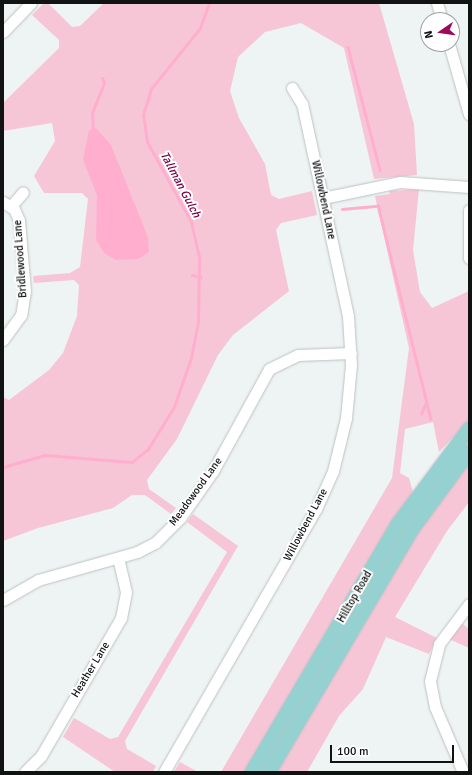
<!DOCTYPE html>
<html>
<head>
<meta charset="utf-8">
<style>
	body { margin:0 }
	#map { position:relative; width:472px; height:775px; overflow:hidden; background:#eef3f3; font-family:Signika,sans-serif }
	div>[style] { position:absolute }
	.green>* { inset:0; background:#f6c6d7 }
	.water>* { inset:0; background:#ffafcd }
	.stream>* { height:2.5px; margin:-1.25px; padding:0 1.25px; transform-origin:1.25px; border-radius:1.25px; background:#ffafcd }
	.roads { filter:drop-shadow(0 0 1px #bdc1c1) drop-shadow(0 0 1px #bdc1c1) }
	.minor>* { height:11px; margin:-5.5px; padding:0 5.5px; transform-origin:5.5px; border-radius:5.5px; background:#fff }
	.major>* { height:14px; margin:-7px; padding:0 7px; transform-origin:7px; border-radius:7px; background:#94d1d0 }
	span { translate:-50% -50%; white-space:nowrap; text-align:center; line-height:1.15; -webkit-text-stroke:4px #fff; paint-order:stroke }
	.street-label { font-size:11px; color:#111313 }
	.water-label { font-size:12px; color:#780045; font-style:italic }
	.frame { position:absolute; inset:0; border:4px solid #111313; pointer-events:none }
	.north { position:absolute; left:420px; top:12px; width:40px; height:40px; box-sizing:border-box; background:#fff; border:1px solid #a0a1a1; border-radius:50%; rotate:257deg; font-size:11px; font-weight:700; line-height:16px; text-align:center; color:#111313 }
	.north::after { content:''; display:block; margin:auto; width:14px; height:18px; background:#9b0a5b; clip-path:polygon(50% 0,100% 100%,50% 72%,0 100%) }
	.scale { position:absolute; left:330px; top:745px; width:124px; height:18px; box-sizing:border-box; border:2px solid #111313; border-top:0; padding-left:5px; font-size:12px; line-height:14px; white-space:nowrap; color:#111313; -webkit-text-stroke:3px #fff; paint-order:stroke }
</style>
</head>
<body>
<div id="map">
	<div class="green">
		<i style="clip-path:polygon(44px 3px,48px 3px,72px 27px,80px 26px,104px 3px,379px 3px,414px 124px,417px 175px,374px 179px,344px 48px,301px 23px,265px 32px,238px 57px,230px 91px,239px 118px,265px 164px,271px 195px,279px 199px,312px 191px,317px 215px,281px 223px,276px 230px,289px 291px,233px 335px,218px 355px,177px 439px,147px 480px,149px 489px,176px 508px,171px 514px,145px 495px,132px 495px,113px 508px,38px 528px,3px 541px,3px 397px,9px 400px,49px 370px,63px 353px,77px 316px,79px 285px,74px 280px,34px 283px,33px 276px,70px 273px,80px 267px,88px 199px,82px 193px,44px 193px,34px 176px,55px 141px,52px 123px,3px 131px,3px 103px,59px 48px,59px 40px,32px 15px)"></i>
		<i style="clip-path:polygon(419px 189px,413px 250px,420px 292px,432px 308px,469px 291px,469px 421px,439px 452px,433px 422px,405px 429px,400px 473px,409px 478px,413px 492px,246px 772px,221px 772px,392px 478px,409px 348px,375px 196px,390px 194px,389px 191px)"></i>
		<i style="clip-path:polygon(469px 460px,469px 502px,447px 531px,395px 617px,437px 638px,429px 654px,386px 637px,363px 689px,339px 716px,307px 772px,276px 772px,415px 535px)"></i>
		<i style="clip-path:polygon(193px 514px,238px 546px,125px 741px,127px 749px,156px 766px,153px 772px,115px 772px,63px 737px,74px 718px,110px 739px,118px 737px,227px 552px,187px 522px)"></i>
		<i style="clip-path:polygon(462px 623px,469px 629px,469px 648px,449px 639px)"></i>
		<i style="clip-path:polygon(180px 762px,198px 772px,174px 772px)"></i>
	</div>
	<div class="water">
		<i style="clip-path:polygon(96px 128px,111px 145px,148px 237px,149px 252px,138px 259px,116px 260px,104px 253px,96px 240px,97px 195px,83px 160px,89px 130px)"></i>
	</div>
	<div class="stream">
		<i style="left:348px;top:47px;width:127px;rotate:75.4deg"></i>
		<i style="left:93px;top:130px;width:17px;rotate:-93deg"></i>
		<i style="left:92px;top:113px;width:32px;rotate:-68deg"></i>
		<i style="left:104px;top:83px;width:5px;rotate:-112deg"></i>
		<i style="left:378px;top:205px;width:220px;rotate:76.1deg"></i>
		<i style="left:342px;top:209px;width:36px;rotate:-5deg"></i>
		<i style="left:192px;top:275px;width:9px;rotate:13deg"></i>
		<i style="left:421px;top:414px;width:12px;rotate:-66deg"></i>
		<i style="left:3px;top:467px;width:44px;rotate:-15.9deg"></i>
		<i style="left:45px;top:455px;width:87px;rotate:4.6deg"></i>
		<i style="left:132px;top:462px;width:21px;rotate:-39deg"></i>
		<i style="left:148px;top:449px;width:49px;rotate:-58.2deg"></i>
		<i style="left:174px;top:407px;width:52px;rotate:-70.9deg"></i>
		<i style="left:191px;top:358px;width:36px;rotate:-79deg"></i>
		<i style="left:198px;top:323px;width:66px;rotate:-89.1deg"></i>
		<i style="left:199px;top:257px;width:36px;rotate:-103deg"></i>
		<i style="left:191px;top:222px;width:91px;rotate:-118.8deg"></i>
		<i style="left:147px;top:142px;width:27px;rotate:-98deg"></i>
		<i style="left:143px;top:115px;width:27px;rotate:-73deg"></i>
		<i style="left:151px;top:89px;width:78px;rotate:-51.2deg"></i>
		<i style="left:200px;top:28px;width:27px;rotate:-70deg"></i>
	</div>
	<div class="roads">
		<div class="minor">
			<i style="left:437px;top:3px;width:18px;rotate:74deg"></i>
			<i style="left:3px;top:32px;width:40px;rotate:-46deg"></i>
			<i style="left:449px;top:44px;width:73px;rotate:74.1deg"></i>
			<i style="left:323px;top:198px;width:79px;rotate:-11.7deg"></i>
			<i style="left:400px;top:182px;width:69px;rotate:4.1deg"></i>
			<i style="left:3px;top:202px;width:13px;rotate:32deg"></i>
			<i style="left:14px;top:209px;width:12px;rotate:66deg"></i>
			<i style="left:19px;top:220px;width:71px;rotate:85.2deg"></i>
			<i style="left:25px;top:291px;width:24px;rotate:99deg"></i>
			<i style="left:21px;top:315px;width:31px;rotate:126deg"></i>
			<i style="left:11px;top:206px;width:18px;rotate:-49deg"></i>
			<i style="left:469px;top:210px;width:48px;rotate:90deg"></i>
			<i style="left:3px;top:600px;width:40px;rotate:-29.7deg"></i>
			<i style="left:38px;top:580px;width:103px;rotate:-15.8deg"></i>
			<i style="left:137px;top:552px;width:20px;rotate:-27deg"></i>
			<i style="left:155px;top:543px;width:35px;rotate:-45deg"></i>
			<i style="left:180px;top:518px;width:57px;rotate:-54.9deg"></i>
			<i style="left:213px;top:471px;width:116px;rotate:-61.2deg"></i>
			<i style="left:269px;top:369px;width:32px;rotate:-26deg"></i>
			<i style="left:298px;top:355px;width:53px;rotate:-2.2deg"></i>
			<i style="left:25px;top:772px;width:23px;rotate:-45deg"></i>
			<i style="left:41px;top:756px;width:160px;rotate:-59.9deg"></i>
			<i style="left:121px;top:618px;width:26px;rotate:-79deg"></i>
			<i style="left:126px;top:592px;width:35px;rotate:-103deg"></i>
			<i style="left:164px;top:772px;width:304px;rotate:-60deg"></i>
			<i style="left:316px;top:509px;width:42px;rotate:-65.9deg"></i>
			<i style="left:333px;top:471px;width:55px;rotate:-76.2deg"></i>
			<i style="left:346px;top:418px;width:53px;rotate:-84.6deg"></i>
			<i style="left:351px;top:365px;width:49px;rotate:-93.5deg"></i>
			<i style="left:348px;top:316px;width:217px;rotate:-102.2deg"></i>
			<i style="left:302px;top:104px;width:19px;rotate:-122deg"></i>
			<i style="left:463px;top:772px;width:71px;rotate:-113.3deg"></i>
			<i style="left:435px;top:707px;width:26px;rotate:-101deg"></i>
			<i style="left:430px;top:681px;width:38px;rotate:-76deg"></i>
			<i style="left:439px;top:644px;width:50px;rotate:-53.1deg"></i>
		</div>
		<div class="major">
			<i style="left:252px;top:772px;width:288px;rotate:-59.5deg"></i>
			<i style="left:398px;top:524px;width:119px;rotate:-53.2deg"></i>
			<i style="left:269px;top:772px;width:283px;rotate:-59.5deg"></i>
			<i style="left:413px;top:528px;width:94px;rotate:-53.6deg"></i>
		</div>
	</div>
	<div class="street-label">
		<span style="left:323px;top:200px;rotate:78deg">Willowbend Lane</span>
		<span style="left:21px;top:259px;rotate:-94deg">Bridlewood Lane</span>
		<span style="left:196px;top:492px;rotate:-54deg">Meadowood Lane</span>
		<span style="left:306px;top:525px;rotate:-62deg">Willowbend Lane</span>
		<span style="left:355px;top:597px;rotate:-60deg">Hilltop Road</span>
		<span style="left:91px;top:670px;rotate:-59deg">Heather Lane</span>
	</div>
	<div class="water-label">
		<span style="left:180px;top:185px;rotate:62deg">Tallman Gulch</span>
	</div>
	<div class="frame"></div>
	<div class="north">N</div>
	<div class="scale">100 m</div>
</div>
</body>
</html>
